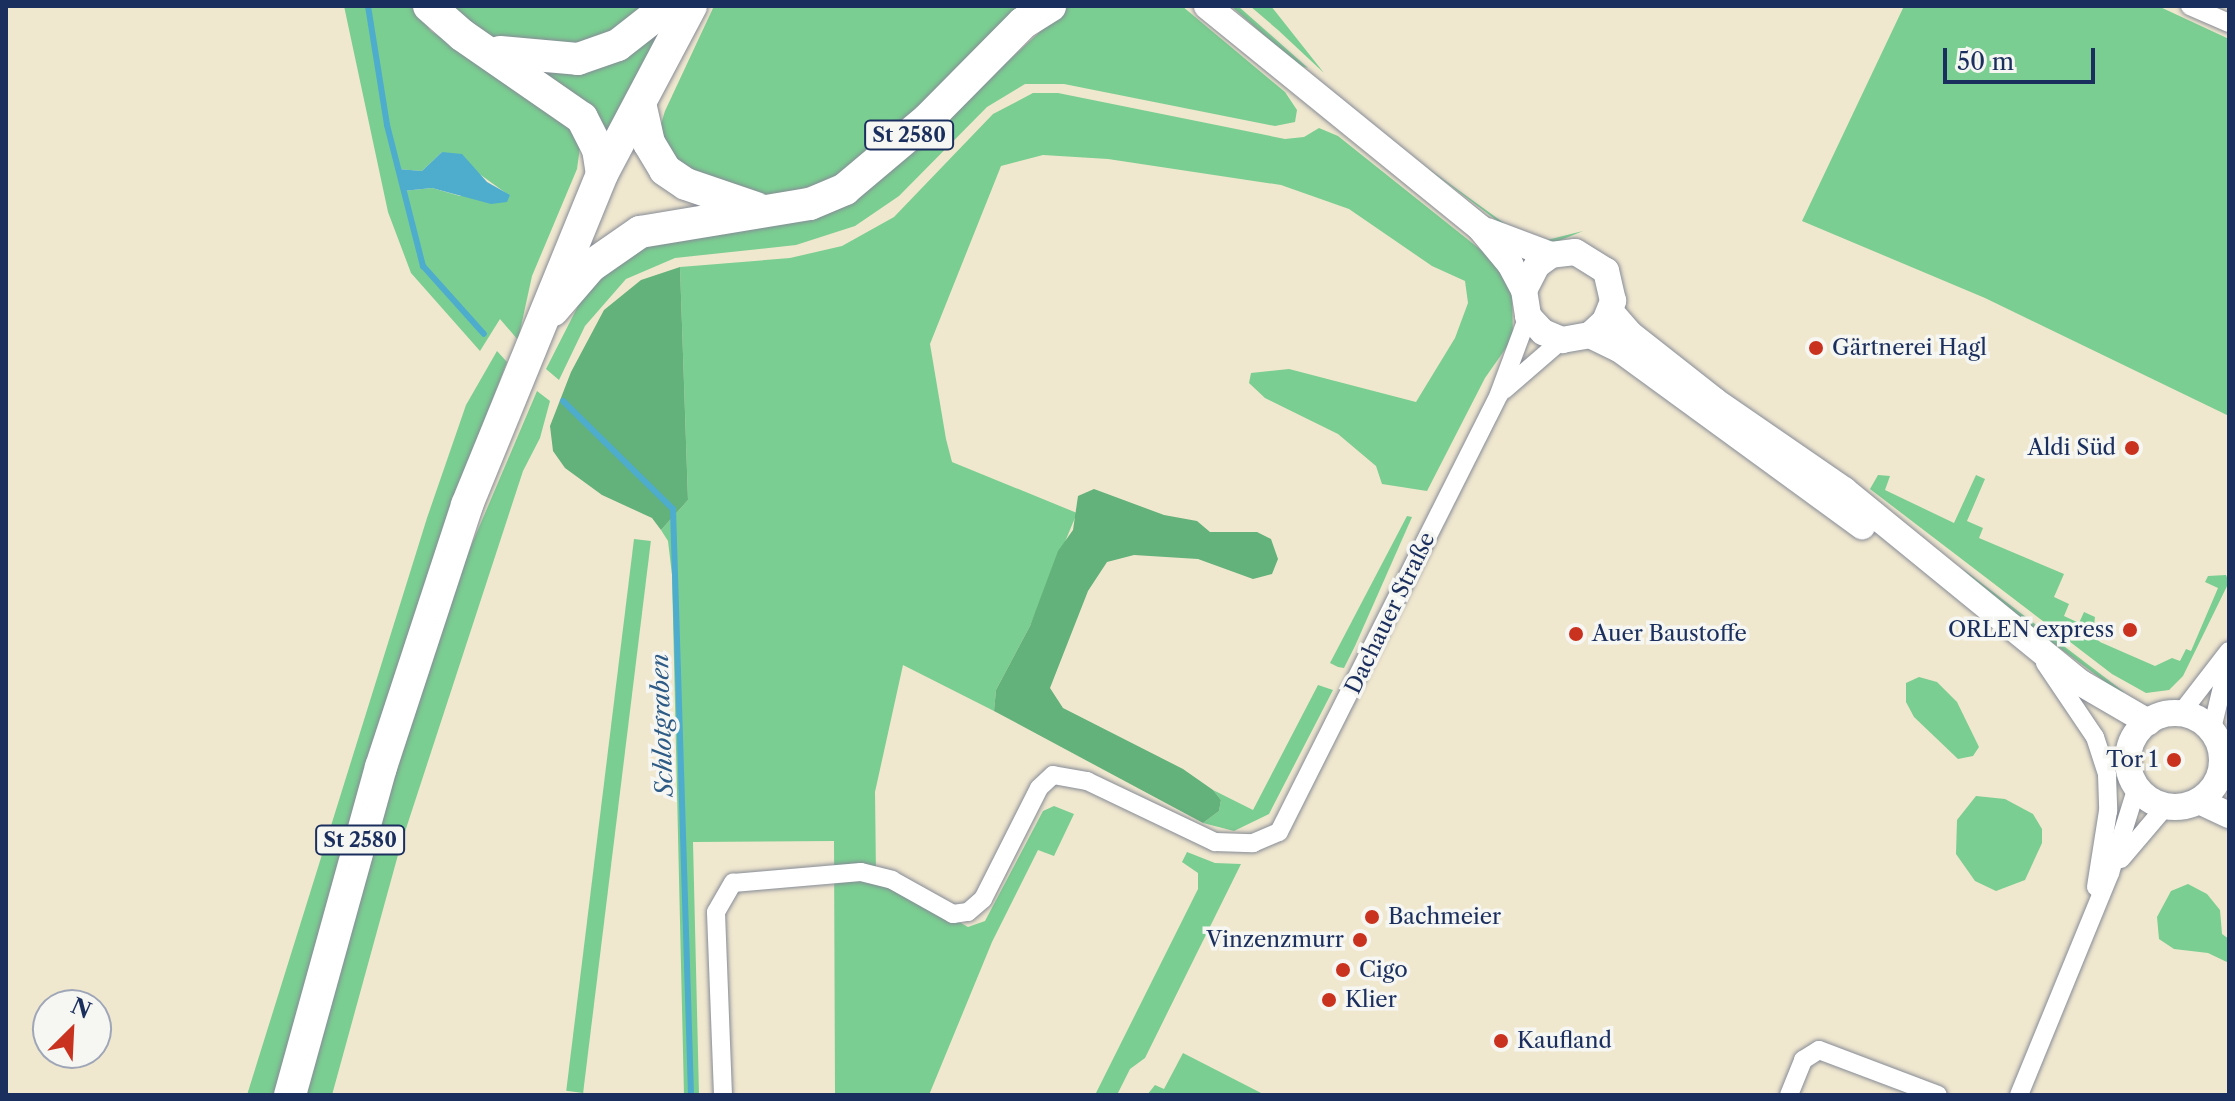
<!DOCTYPE html>
<html>
<head>
<meta charset="utf-8">
<style>
	body { margin:0 }
	#map { position:relative; width:2235px; height:1101px; overflow:hidden; background:#f0e7cf; font-family:"Libre Caslon Text",serif }
	div>[style] { position:absolute }
	.green>* { inset:0; background:#7ace91; transform-origin:0 0 }
	.forest>* { inset:0; background:#63b17b }
	.water>* { inset:0; background:#4eaccd }
	.stream>* { height:6px; margin:-3px; padding:0 3px; transform-origin:3px; border-radius:3px; background:#4eaccd }
	.roads { filter:drop-shadow(0 0 2px #868b96) drop-shadow(0 0 2px #868b96) }
	.street>* { height:18px; margin:-9px; padding:0 9px; transform-origin:9px; border-radius:9px; background:#fff }
	.secondary>* { height:26px; margin:-13px; padding:0 13px; transform-origin:13px; border-radius:13px; background:#fff }
	.secondary>.ring { margin:-13px; padding:0; box-sizing:content-box; background:none; border:26px solid #fff; border-radius:50% }
	.highway>* { height:32px; margin:-16px; padding:0 16px; transform-origin:16px; border-radius:16px; background:#fff }
	.dots>* { width:22px; height:22px; translate:-50% -50%; box-sizing:border-box; border:4px solid #f6f6f2; border-radius:50% }
	span { translate:-50% -50%; white-space:nowrap; text-align:center; line-height:1.15; -webkit-text-stroke:7px #f6f6f2; paint-order:stroke }
	.shield-label span { padding:2px 6px; background:#f6f6f2; border:2px solid; border-radius:6px; -webkit-text-stroke-width:0 }
	.shield-label { font-size:20px; color:#1b2f5e; font-weight:700 }
	.poi-label { font-size:22px; color:#1b2f5e }
	.left { translate:0 -50%; text-align:left }
	.right { translate:-100% -50%; text-align:right }
	.street-label { font-size:22px; color:#1b2f5e }
	.water-label { font-size:24px; color:#2d5b85; font-style:italic }
	.frame { position:absolute; inset:0; border:8px solid #1b2f5e; pointer-events:none }
	.north { position:absolute; left:32px; top:989px; width:80px; height:80px; box-sizing:border-box; background:#f6f6f2; border:2px solid #9ea6b7; border-radius:50%; rotate:24deg; font-size:22px; font-weight:700; line-height:32px; text-align:center; color:#1b2f5e }
	.north::after { content:''; display:block; margin:auto; width:28px; height:36px; background:#c8321e; clip-path:polygon(50% 0,100% 100%,50% 72%,0 100%) }
	.scale { position:absolute; left:1943px; top:48px; width:152px; height:36px; box-sizing:border-box; border:4px solid #1b2f5e; border-top:0; padding-left:10px; font-size:24px; line-height:28px; white-space:nowrap; color:#1b2f5e; -webkit-text-stroke:6px #f6f6f2; paint-order:stroke }
</style>
</head>
<body>
<div id="map">
	<div class="green">
		<i style="clip-path:polygon(evenodd,344px 6px,411px 6px,431px 31px,567px 120px,580px 147px,577px 169px,532px 276px,518px 340px,500px 319px,480px 351px,411px 273px,388px 212px,344px 6px,442px 152px,471px 168px,510px 196px,460px 196px,432px 188px,403px 191px,398px 169px,422px 171px,442px 152px)"></i>
		<i style="clip-path:polygon(448px 6px,649px 6px,605px 40px,528px 50px,483px 34px)"></i>
		<i style="clip-path:polygon(714px 6px,1019px 6px,900px 128px,828px 182px,768px 197px,728px 193px,665px 152px,661px 124px,665px 111px)"></i>
		<i style="clip-path:polygon(1068px 6px,1182px 6px,1285px 92px,1297px 110px,1295px 122px,1275px 126px,1064px 84px,1025px 84px,987px 107px,899px 196px,855px 226px,796px 245px,675px 258px,626px 279px,585px 326px,559px 380px,546px 369px,579px 304px,606px 269px,639px 246px,812px 219px,860px 197px)"></i>
		<i style="clip-path:polygon(1231px 6px,1238px 6px,1308px 68px,1298px 65px)"></i>
		<i style="clip-path:polygon(1250px 6px,1271px 6px,1324px 73px,1278px 30px)"></i>
		<i style="clip-path:polygon(1904px 6px,2158px 6px,2229px 39px,2229px 416px,1985px 298px,1802px 221px)"></i>
		<i style="clip-path:polygon(664px 28px,610px 138px,535px 68px)"></i>
		<i style="clip-path:polygon(1033px 93px,1058px 93px,1285px 139px,1304px 137px,1319px 128px,1338px 136px,1491px 258px,1512px 291px,1513px 338px,1485px 378px,1427px 491px,1382px 484px,1376px 466px,1338px 434px,1265px 398px,1249px 383px,1251px 373px,1289px 369px,1416px 402px,1455px 338px,1468px 303px,1465px 281px,1432px 266px,1349px 209px,1281px 185px,1108px 159px,1043px 155px,1001px 166px,930px 344px,946px 439px,952px 462px,1077px 513px,1030px 626px,996px 690px,994px 711px,903px 665px,875px 792px,876px 875px,968px 927px,985px 921px,1043px 811px,1054px 806px,1074px 814px,1054px 856px,1038px 850px,992px 942px,929px 1095px,835px 1095px,834px 841px,693px 842px,699px 1095px,684px 1095px,672px 575px,668px 541px,661px 530px,688px 500px,680px 267px,790px 258px,842px 246px,894px 217px,993px 114px)"></i>
		<i style="clip-path:polygon(1418px 161px,1515px 231px,1543px 241px,1583px 231px,1549px 245px,1516px 235px)"></i>
		<i style="clip-path:polygon(497px 351px,507px 362px,483px 424px,277px 1095px,247px 1095px,427px 518px,466px 405px)"></i>
		<i style="clip-path:polygon(537px 391px,550px 401px,540px 438px,523px 471px,401px 844px,332px 1095px,303px 1095px,337px 963px,454px 586px)"></i>
		<i style="clip-path:polygon(1878px 475px,1890px 476px,1885px 490px,1954px 523px,1976px 475px,1985px 479px,1967px 521px,1983px 528px,1979px 538px,2064px 574px,2054px 597px,2069px 604px,2064px 616px,2079px 623px,2084px 612px,2095px 617px,2093px 634px,2100px 642px,2155px 666px,2172px 658px,2180px 661px,2186px 649px,2191px 651px,2218px 588px,2205px 582px,2208px 576px,2226px 575px,2229px 582px,2183px 676px,2169px 690px,2146px 693px,2112px 674px,1870px 489px)"></i>
		<i style="clip-path:polygon(1407px 516px,1412px 517px,1355px 646px,1344px 668px,1338px 667px,1330px 663px)"></i>
		<i style="left:634px;top:539px;width:17px;height:556px;rotate:7deg"></i>
		<i style="clip-path:polygon(1963px 569px,2124px 692px,2123px 695px,1988px 595px)"></i>
		<i style="clip-path:polygon(1919px 677px,1937px 682px,1957px 702px,1979px 747px,1973px 756px,1958px 759px,1914px 717px,1906px 702px,1906px 683px)"></i>
		<i style="clip-path:polygon(1318px 685px,1333px 690px,1269px 814px,1234px 831px,1203px 823px,1219px 811px,1221px 800px,1213px 790px,1253px 810px)"></i>
		<i style="clip-path:polygon(1976px 796px,2005px 799px,2033px 814px,2042px 829px,2042px 843px,2025px 880px,1996px 891px,1975px 881px,1956px 854px,1957px 820px)"></i>
		<i style="clip-path:polygon(1187px 852px,1215px 863px,1241px 864px,1145px 1058px,1130px 1069px,1117px 1095px,1095px 1095px,1198px 889px,1198px 873px,1182px 862px)"></i>
		<i style="clip-path:polygon(2188px 884px,2207px 894px,2220px 910px,2222px 934px,2229px 939px,2229px 963px,2208px 953px,2174px 949px,2159px 939px,2157px 917px,2171px 891px)"></i>
		<i style="clip-path:polygon(1183px 1053px,1265px 1095px,1147px 1095px,1155px 1085px,1164px 1089px)"></i>
	</div>
	<div class="forest">
		<i style="clip-path:polygon(680px 267px,688px 500px,661px 530px,652px 518px,602px 495px,565px 468px,553px 451px,550px 426px,571px 372px,604px 310px,641px 280px)"></i>
		<i style="clip-path:polygon(1094px 489px,1164px 515px,1197px 521px,1210px 532px,1257px 532px,1271px 539px,1278px 559px,1272px 574px,1253px 579px,1198px 559px,1134px 555px,1107px 562px,1088px 591px,1050px 688px,1063px 708px,1183px 769px,1213px 790px,1221px 800px,1219px 811px,1203px 823px,994px 711px,996px 690px,1030px 626px,1058px 551px,1073px 530px,1078px 496px)"></i>
	</div>
	<div class="water">
		<i style="clip-path:polygon(442px 152px,462px 154px,487px 182px,510px 195px,507px 202px,491px 204px,432px 188px,403px 191px,398px 169px,422px 171px)"></i>
	</div>
	<div class="stream">
		<i style="left:368px;top:6px;width:121px;rotate:80.9deg"></i>
		<i style="left:387px;top:125px;width:146px;rotate:75.7deg"></i>
		<i style="left:423px;top:266px;width:91px;rotate:48.1deg"></i>
		<i style="left:563px;top:401px;width:154px;rotate:44.5deg"></i>
		<i style="left:673px;top:509px;width:586px;rotate:88.24deg"></i>
	</div>
	<div class="roads">
		<div class="street">
			<i style="left:2190px;top:6px;width:43px;rotate:23.6deg"></i>
			<i style="left:1504px;top:390px;width:77px;rotate:-40.8deg"></i>
			<i style="left:2045px;top:663px;width:89px;rotate:56deg"></i>
			<i style="left:2095px;top:737px;width:40px;rotate:72deg"></i>
			<i style="left:2107px;top:775px;width:36px;rotate:88deg"></i>
			<i style="left:2108px;top:811px;width:77px;rotate:99deg"></i>
			<i style="left:2181px;top:713px;width:78px;rotate:-52.3deg"></i>
			<i style="left:2212px;top:729px;width:69px;rotate:-76.6deg"></i>
			<i style="left:2121px;top:859px;width:70px;rotate:-49.7deg"></i>
			<i style="left:723px;top:1095px;width:183px;rotate:-92.2deg"></i>
			<i style="left:716px;top:912px;width:34px;rotate:-60deg"></i>
			<i style="left:733px;top:883px;width:128px;rotate:-4.9deg"></i>
			<i style="left:861px;top:872px;width:32px;rotate:14deg"></i>
			<i style="left:892px;top:880px;width:70px;rotate:29.1deg"></i>
			<i style="left:953px;top:914px;width:15px;rotate:-8deg"></i>
			<i style="left:968px;top:912px;width:20px;rotate:-41deg"></i>
			<i style="left:983px;top:899px;width:124px;rotate:-63.2deg"></i>
			<i style="left:1039px;top:788px;width:19px;rotate:-43deg"></i>
			<i style="left:1053px;top:775px;width:35px;rotate:10deg"></i>
			<i style="left:1087px;top:781px;width:142px;rotate:25.5deg"></i>
			<i style="left:1215px;top:842px;width:38px;rotate:2deg"></i>
			<i style="left:1253px;top:843px;width:28px;rotate:-23deg"></i>
			<i style="left:1279px;top:832px;width:490px;rotate:-63.3deg"></i>
			<i style="left:1499px;top:394px;width:83px;rotate:-69.6deg"></i>
			<i style="left:1789px;top:1095px;width:38px;rotate:-68deg"></i>
			<i style="left:1803px;top:1060px;width:19px;rotate:-32deg"></i>
			<i style="left:1819px;top:1050px;width:127px;rotate:20.7deg"></i>
			<i style="left:2019px;top:1095px;width:240px;rotate:-67.7deg"></i>
			<i style="left:2110px;top:873px;width:90px;rotate:-72.6deg"></i>
		</div>
		<div class="secondary">
			<i style="left:1207px;top:6px;width:352px;rotate:39.1deg"></i>
			<i style="left:1480px;top:228px;width:47px;rotate:50.2deg"></i>
			<i style="left:1510px;top:264px;width:30px;rotate:62deg"></i>
			<i style="left:1524px;top:290px;width:26px;rotate:81deg"></i>
			<i style="left:1528px;top:316px;width:22px;rotate:47deg"></i>
			<i style="left:1543px;top:332px;width:21px;rotate:23deg"></i>
			<i style="left:1562px;top:340px;width:28px;rotate:-10deg"></i>
			<i style="left:1590px;top:335px;width:21px;rotate:-43deg"></i>
			<i style="left:1605px;top:321px;width:22px;rotate:-68deg"></i>
			<i style="left:1613px;top:301px;width:31px;rotate:-103deg"></i>
			<i style="left:1606px;top:271px;width:36px;rotate:-148deg"></i>
			<i style="left:1575px;top:252px;width:24px;rotate:173deg"></i>
			<i style="left:1551px;top:255px;width:17px;rotate:144deg"></i>
			<i style="left:1537px;top:265px;width:28px;rotate:117deg"></i>
			<i style="left:1487px;top:231px;width:68px;rotate:20.6deg"></i>
			<i style="left:1610px;top:311px;width:30px;rotate:49deg"></i>
			<i style="left:1630px;top:334px;width:108px;rotate:38.2deg"></i>
			<i style="left:1715px;top:401px;width:157px;rotate:34.6deg"></i>
			<i style="left:1844px;top:490px;width:306px;rotate:39.2deg"></i>
			<i style="left:2081px;top:683px;width:78px;rotate:30.2deg"></i>
			<i style="left:1590px;top:335px;width:32px;rotate:26deg"></i>
			<i style="left:1619px;top:349px;width:301px;rotate:36.1deg"></i>
			<i class="ring" style="left:2128px;top:713px;width:68px;height:68px"></i>
			<i style="left:2199px;top:801px;width:33px;rotate:25deg"></i>
		</div>
		<div class="highway">
			<i style="left:429px;top:6px;width:44px;rotate:41.3deg"></i>
			<i style="left:462px;top:35px;width:146px;rotate:34.7deg"></i>
			<i style="left:582px;top:118px;width:35px;rotate:63deg"></i>
			<i style="left:598px;top:149px;width:25px;rotate:81deg"></i>
			<i style="left:500px;top:52px;width:78px;rotate:5.1deg"></i>
			<i style="left:578px;top:59px;width:42px;rotate:-19.3deg"></i>
			<i style="left:618px;top:45px;width:63px;rotate:-38deg"></i>
			<i style="left:640px;top:103px;width:41px;rotate:77.3deg"></i>
			<i style="left:649px;top:143px;width:31px;rotate:59deg"></i>
			<i style="left:665px;top:170px;width:25px;rotate:34deg"></i>
			<i style="left:686px;top:184px;width:74px;rotate:18.9deg"></i>
			<i style="left:553px;top:310px;width:58px;rotate:-49.2deg"></i>
			<i style="left:591px;top:266px;width:60px;rotate:-34.8deg"></i>
			<i style="left:640px;top:232px;width:172px;rotate:-9.4deg"></i>
			<i style="left:810px;top:204px;width:38px;rotate:-23deg"></i>
			<i style="left:845px;top:189px;width:109px;rotate:-40.1deg"></i>
			<i style="left:928px;top:119px;width:135px;rotate:-45.3deg"></i>
			<i style="left:1023px;top:23px;width:32px;rotate:-32deg"></i>
			<i style="left:290px;top:1095px;width:340px;rotate:-74.5deg"></i>
			<i style="left:381px;top:767px;width:276px;rotate:-71.8deg"></i>
			<i style="left:467px;top:505px;width:357px;rotate:-67.8deg"></i>
			<i style="left:602px;top:174px;width:190px;rotate:-62.1deg"></i>
		</div>
	</div>
	<div class="dots">
		<i style="left:1816px;top:348px;background:#c8321e"></i>
		<i style="left:2132px;top:448px;background:#c8321e"></i>
		<i style="left:2130px;top:630px;background:#c8321e"></i>
		<i style="left:1576px;top:634px;background:#c8321e"></i>
		<i style="left:2174px;top:760px;background:#c8321e"></i>
		<i style="left:1372px;top:917px;background:#c8321e"></i>
		<i style="left:1360px;top:940px;background:#c8321e"></i>
		<i style="left:1343px;top:970px;background:#c8321e"></i>
		<i style="left:1329px;top:1000px;background:#c8321e"></i>
		<i style="left:1501px;top:1041px;background:#c8321e"></i>
	</div>
	<div class="shield-label">
		<span style="left:909px;top:135px">St 2580</span>
		<span style="left:360px;top:840px">St 2580</span>
	</div>
	<div class="poi-label">
		<span class="left" style="left:1832px;top:348px">Gärtnerei Hagl</span>
		<span class="right" style="left:2116px;top:448px">Aldi Süd</span>
		<span class="right" style="left:2114px;top:630px">ORLEN express</span>
		<span class="left" style="left:1592px;top:634px">Auer Baustoffe</span>
		<span class="right" style="left:2158px;top:760px">Tor 1</span>
		<span class="left" style="left:1388px;top:917px">Bachmeier</span>
		<span class="right" style="left:1344px;top:940px">Vinzenzmurr</span>
		<span class="left" style="left:1359px;top:970px">Cigo</span>
		<span class="left" style="left:1345px;top:1000px">Klier</span>
		<span class="left" style="left:1517px;top:1041px">Kaufland</span>
	</div>
	<div class="street-label">
		<span style="left:1390px;top:613px;rotate:-64deg">Dachauer Straße</span>
	</div>
	<div class="water-label">
		<span style="left:662px;top:725px;rotate:-92deg">Schlotgraben</span>
	</div>
	<div class="frame"></div>
	<div class="north">N</div>
	<div class="scale">50 m</div>
</div>
</body>
</html>
